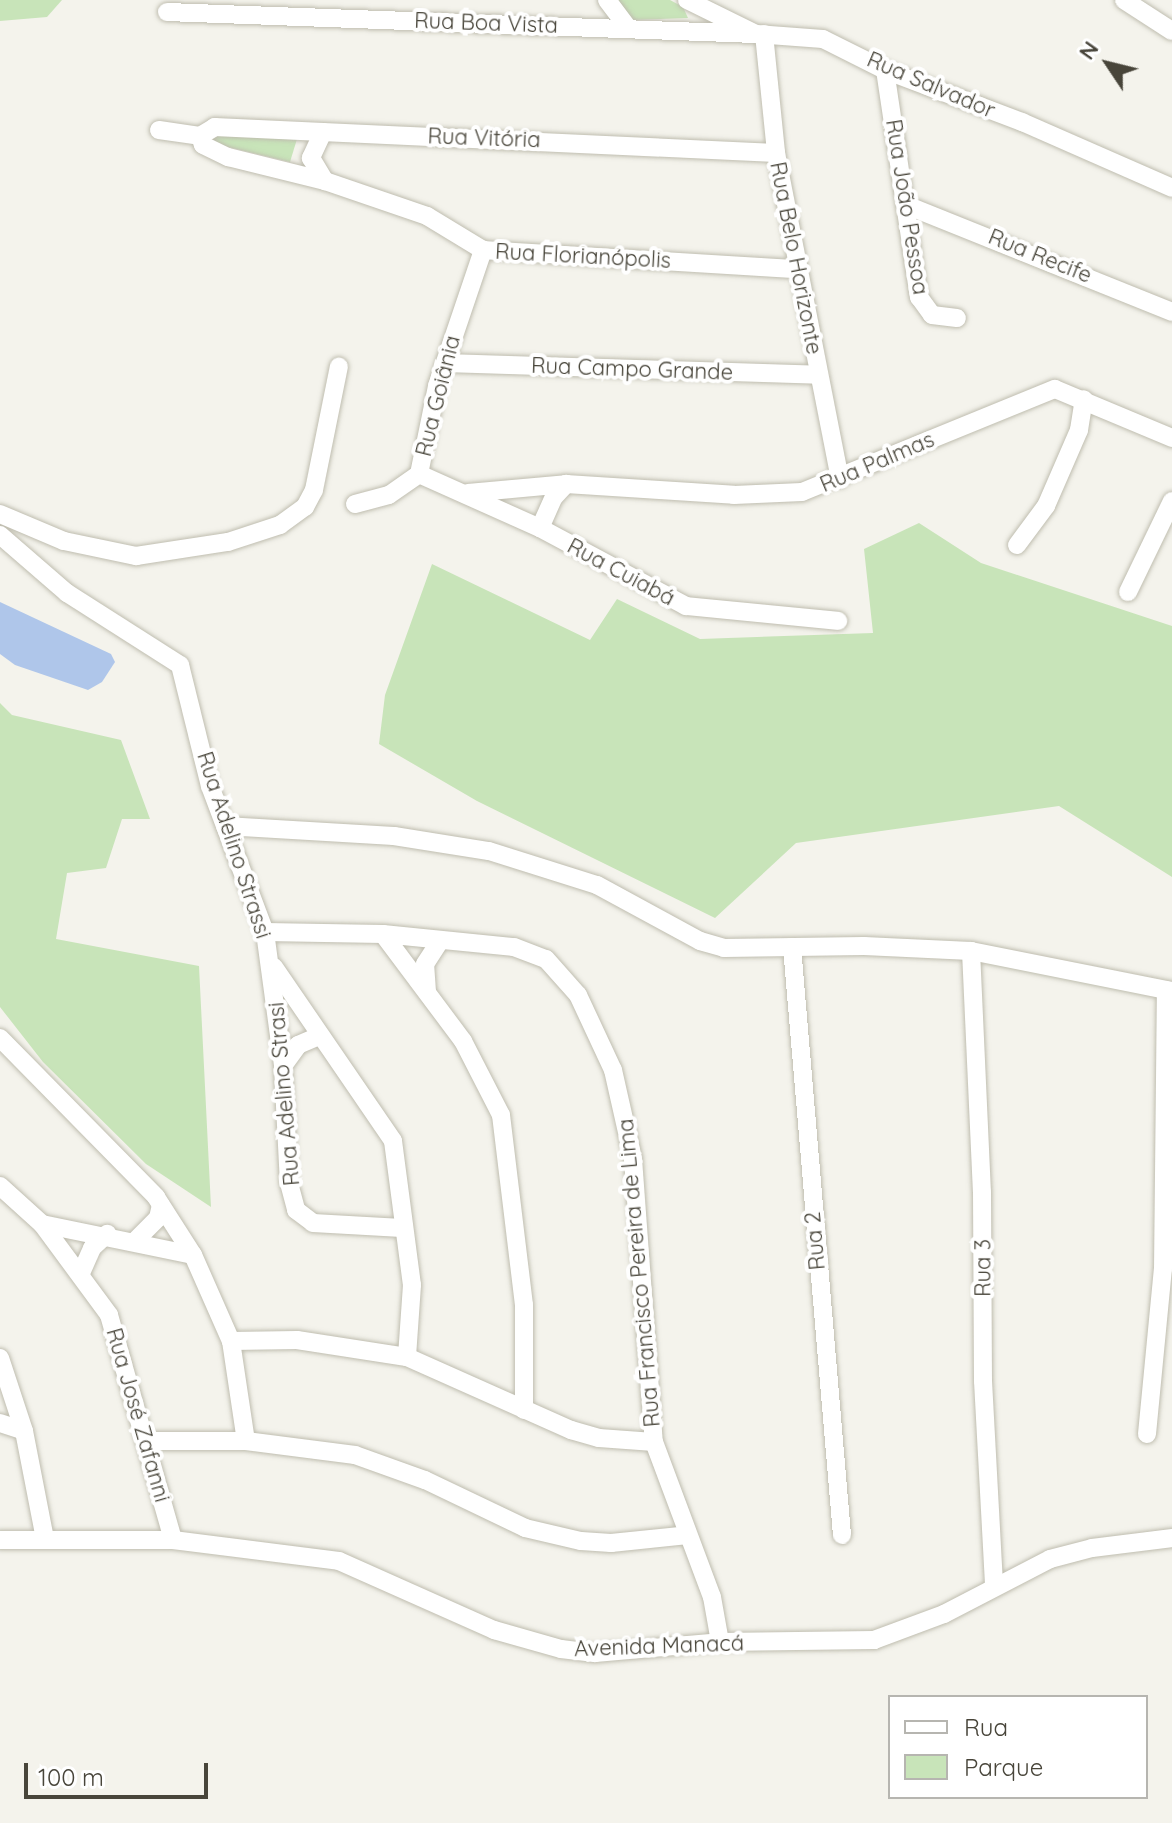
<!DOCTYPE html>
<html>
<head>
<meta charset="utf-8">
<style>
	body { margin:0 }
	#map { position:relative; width:1172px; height:1823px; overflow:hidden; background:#f4f3ec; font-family:Quicksand,sans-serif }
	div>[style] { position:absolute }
	.green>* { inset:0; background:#c8e4b9 }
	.water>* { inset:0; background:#afc6ea }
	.roads { filter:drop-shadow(0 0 2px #bfbdaf) drop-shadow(0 0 2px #bfbdaf) }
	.minor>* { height:18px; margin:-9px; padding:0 9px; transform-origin:9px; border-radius:9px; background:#fff }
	span { translate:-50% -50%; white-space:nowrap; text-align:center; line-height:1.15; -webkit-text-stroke:8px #fff; paint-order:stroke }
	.street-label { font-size:22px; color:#48453a }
	.legend { position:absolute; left:888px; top:1695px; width:260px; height:104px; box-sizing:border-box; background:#fff; border:2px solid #b6b5b0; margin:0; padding:10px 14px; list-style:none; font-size:24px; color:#48453a }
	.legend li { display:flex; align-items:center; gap:16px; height:40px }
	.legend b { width:40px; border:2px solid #b6b5b0 }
	.north { position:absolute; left:1068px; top:24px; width:80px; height:80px; -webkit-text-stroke:6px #fff; paint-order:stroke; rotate:305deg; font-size:22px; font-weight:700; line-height:32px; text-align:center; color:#48453a }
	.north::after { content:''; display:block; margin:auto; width:28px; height:36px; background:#48453a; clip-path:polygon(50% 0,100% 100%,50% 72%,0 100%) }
	.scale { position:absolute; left:24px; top:1763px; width:184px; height:36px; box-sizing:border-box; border:4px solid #48453a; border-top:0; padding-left:10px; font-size:24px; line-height:28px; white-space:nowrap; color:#48453a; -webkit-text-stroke:6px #fff; paint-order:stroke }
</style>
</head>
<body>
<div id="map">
	<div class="green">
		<i style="clip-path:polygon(0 0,62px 0,47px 17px,0 21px)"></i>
		<i style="clip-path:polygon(612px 0,670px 0,683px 7px,688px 18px,631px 20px)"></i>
		<i style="clip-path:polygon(210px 132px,297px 139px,290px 162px,224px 146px,210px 140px)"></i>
		<i style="clip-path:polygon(919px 523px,981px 563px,1172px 626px,1172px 877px,1059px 806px,796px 843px,715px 918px,477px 801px,379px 744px,385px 695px,432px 564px,590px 640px,617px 599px,700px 639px,873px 633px,864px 549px)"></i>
		<i style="clip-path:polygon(0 703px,12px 715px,121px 740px,150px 819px,122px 819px,106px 868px,67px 873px,56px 939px,199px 966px,211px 1207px,146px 1164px,43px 1062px,0 1007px)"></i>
	</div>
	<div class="water">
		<i style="clip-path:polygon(0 602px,111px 654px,115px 662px,102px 682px,88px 690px,15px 665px,0 654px)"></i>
	</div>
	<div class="roads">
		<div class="minor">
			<i style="left:607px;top:0;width:34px;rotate:53deg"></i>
			<i style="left:687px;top:0;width:77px;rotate:26.2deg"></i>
			<i style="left:756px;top:34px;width:67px;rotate:4.3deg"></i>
			<i style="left:823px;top:39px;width:69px;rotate:26.6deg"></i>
			<i style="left:885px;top:70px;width:147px;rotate:20.8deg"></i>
			<i style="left:1022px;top:122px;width:164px;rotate:23.7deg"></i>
			<i style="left:1124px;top:0;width:57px;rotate:32.9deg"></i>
			<i style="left:167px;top:12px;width:589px;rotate:2.14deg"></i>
			<i style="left:764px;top:34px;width:120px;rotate:84.2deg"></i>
			<i style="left:776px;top:153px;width:332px;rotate:78.9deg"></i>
			<i style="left:885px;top:70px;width:230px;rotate:81.5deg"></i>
			<i style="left:919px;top:297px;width:22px;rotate:54deg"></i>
			<i style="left:932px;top:315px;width:25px;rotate:7deg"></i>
			<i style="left:159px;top:130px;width:41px;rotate:8.3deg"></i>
			<i style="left:323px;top:132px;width:29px;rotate:115deg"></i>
			<i style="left:311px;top:158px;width:27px;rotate:59deg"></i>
			<i style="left:776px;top:153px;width:562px;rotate:-177.35deg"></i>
			<i style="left:215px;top:127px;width:17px;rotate:149deg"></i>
			<i style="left:200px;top:136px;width:9px;rotate:72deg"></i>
			<i style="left:203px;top:145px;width:28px;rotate:26deg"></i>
			<i style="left:228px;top:157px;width:100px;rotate:13.9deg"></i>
			<i style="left:325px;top:181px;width:108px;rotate:18.9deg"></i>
			<i style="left:427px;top:216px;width:66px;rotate:31.3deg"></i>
			<i style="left:483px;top:250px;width:314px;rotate:3.5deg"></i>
			<i style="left:906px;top:205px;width:287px;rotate:21.9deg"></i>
			<i style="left:446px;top:363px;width:372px;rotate:1.8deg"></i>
			<i style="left:419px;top:474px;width:133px;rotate:24.1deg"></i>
			<i style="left:540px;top:528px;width:166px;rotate:28.1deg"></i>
			<i style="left:686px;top:606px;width:153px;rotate:5.6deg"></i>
			<i style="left:468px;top:493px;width:98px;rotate:-5.2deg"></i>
			<i style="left:566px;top:484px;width:168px;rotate:3.7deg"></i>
			<i style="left:734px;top:495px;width:68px;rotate:-2.5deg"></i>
			<i style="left:802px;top:492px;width:273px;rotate:-22.2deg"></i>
			<i style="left:1055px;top:389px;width:127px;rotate:22.7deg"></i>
			<i style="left:355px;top:504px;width:35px;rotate:-15deg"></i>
			<i style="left:389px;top:495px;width:37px;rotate:-35deg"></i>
			<i style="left:419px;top:474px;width:90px;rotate:-78.4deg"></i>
			<i style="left:437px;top:386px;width:144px;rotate:-71.3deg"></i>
			<i style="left:0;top:514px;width:69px;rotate:22.9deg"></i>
			<i style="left:64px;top:541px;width:74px;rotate:11.8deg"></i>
			<i style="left:136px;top:556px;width:93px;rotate:-8.7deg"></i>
			<i style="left:228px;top:542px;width:55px;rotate:-18.1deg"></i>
			<i style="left:280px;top:525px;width:31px;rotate:-36deg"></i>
			<i style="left:305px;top:507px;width:19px;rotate:-62deg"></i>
			<i style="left:314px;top:490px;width:126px;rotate:-78.6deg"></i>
			<i style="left:540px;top:528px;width:34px;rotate:-66deg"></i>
			<i style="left:554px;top:497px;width:18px;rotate:-47deg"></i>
			<i style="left:0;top:535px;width:89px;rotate:40.9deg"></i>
			<i style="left:67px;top:593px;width:134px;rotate:32.5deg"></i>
			<i style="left:180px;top:665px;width:125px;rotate:76.1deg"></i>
			<i style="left:210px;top:786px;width:156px;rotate:69.4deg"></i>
			<i style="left:265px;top:932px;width:135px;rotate:82.3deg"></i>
			<i style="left:283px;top:1066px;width:117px;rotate:87.1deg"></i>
			<i style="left:289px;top:1183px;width:28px;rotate:75deg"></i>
			<i style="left:296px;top:1210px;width:21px;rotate:37deg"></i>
			<i style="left:313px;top:1223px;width:89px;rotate:3.2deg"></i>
			<i style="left:1017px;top:545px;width:49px;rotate:-53.4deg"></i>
			<i style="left:1046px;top:506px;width:83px;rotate:-66.5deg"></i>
			<i style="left:1079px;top:430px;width:31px;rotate:-81deg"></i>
			<i style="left:1128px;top:592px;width:101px;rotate:-64.2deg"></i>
			<i style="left:225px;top:826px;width:169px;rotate:3.4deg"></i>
			<i style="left:394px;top:836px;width:96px;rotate:9deg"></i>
			<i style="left:489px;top:851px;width:113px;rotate:17.5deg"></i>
			<i style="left:597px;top:885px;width:117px;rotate:28.5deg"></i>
			<i style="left:700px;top:941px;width:25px;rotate:16deg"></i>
			<i style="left:724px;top:948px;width:140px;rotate:-0.8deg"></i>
			<i style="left:864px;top:946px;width:107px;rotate:2.7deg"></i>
			<i style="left:971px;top:951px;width:205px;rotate:11.3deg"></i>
			<i style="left:265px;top:932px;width:118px;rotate:1deg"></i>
			<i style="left:383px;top:934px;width:132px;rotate:5.7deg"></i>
			<i style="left:514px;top:947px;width:34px;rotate:21deg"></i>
			<i style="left:546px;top:959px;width:48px;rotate:48.4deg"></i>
			<i style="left:578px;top:995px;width:83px;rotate:65deg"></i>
			<i style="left:613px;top:1070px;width:91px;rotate:77.3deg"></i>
			<i style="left:633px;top:1159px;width:284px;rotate:85.8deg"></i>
			<i style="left:654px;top:1442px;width:165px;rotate:69.5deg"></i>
			<i style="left:712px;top:1597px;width:46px;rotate:79.9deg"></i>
			<i style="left:383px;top:934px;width:134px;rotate:53.2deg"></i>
			<i style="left:463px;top:1041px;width:83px;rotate:62.8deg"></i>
			<i style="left:501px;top:1115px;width:191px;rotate:83.1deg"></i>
			<i style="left:524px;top:1305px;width:105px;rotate:90deg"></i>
			<i style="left:792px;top:947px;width:590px;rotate:85.14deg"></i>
			<i style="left:971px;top:951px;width:241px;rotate:87.4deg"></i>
			<i style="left:982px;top:1192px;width:189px;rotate:89.7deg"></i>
			<i style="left:983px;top:1381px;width:204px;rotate:86.9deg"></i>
			<i style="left:274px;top:967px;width:211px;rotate:55.6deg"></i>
			<i style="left:393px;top:1141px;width:145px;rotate:82.5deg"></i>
			<i style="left:412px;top:1285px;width:72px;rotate:94deg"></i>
			<i style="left:427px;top:992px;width:28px;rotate:-94deg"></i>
			<i style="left:425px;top:964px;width:27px;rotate:-57deg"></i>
			<i style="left:0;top:1038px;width:223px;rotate:45.5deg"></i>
			<i style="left:156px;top:1197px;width:69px;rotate:57.5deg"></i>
			<i style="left:193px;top:1255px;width:94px;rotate:66.2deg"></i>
			<i style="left:231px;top:1341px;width:101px;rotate:81.5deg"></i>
			<i style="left:283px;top:1066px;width:26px;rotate:-54deg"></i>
			<i style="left:298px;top:1045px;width:21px;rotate:-23deg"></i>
			<i style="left:0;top:1186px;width:57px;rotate:42.1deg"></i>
			<i style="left:42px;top:1224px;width:113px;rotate:53.6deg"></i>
			<i style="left:109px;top:1315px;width:234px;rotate:74.1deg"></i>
			<i style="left:42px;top:1224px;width:154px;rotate:11.6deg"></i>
			<i style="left:135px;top:1241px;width:33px;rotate:-45deg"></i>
			<i style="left:158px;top:1218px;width:13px;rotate:-77deg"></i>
			<i style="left:81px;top:1273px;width:27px;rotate:-66deg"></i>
			<i style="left:92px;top:1248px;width:21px;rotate:-43deg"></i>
			<i style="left:231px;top:1341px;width:66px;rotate:-0.9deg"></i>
			<i style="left:297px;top:1340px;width:111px;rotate:8.8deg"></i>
			<i style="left:407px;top:1357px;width:180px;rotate:24deg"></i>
			<i style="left:571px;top:1430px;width:29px;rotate:16deg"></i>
			<i style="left:599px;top:1438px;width:55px;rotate:4.2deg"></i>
			<i style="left:0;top:1358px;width:77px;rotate:71.8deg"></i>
			<i style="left:24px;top:1431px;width:110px;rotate:79deg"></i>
			<i style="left:0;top:1423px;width:25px;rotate:18deg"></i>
			<i style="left:1147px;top:1434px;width:166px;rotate:-84.5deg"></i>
			<i style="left:1163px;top:1269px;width:279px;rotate:-89.4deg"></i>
			<i style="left:149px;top:1441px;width:97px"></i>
			<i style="left:246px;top:1441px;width:110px;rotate:7.3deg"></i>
			<i style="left:355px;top:1455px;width:74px;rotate:19.7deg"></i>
			<i style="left:425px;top:1480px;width:111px;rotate:25.6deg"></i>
			<i style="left:525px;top:1528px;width:57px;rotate:13.1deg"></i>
			<i style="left:581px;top:1541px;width:30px;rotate:4deg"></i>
			<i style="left:611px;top:1543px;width:77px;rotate:-5.9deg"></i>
			<i style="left:0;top:1540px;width:173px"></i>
			<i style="left:173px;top:1540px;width:167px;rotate:7.2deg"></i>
			<i style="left:339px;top:1561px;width:170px;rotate:24deg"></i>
			<i style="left:494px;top:1630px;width:70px;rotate:15.8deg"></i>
			<i style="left:561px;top:1649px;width:34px;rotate:7deg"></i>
			<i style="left:595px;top:1653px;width:125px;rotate:-5deg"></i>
			<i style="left:720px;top:1642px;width:154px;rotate:-0.7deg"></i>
			<i style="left:874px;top:1640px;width:75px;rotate:-20.4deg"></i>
			<i style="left:944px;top:1614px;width:119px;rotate:-27.4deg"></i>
			<i style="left:1050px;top:1559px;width:43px;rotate:-14.7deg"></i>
			<i style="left:1092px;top:1548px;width:81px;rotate:-7.1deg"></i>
		</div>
	</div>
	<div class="street-label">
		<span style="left:486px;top:23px;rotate:2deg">Rua Boa Vista</span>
		<span style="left:931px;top:85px;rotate:23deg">Rua Salvador</span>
		<span style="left:484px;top:138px;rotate:2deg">Rua Vitória</span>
		<span style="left:907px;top:207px;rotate:81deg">Rua João Pessoa</span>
		<span style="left:583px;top:256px;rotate:3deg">Rua Florianópolis</span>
		<span style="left:1040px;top:256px;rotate:22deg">Rua Recife</span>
		<span style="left:796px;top:258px;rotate:79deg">Rua Belo Horizonte</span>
		<span style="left:632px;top:369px;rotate:2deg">Rua Campo Grande</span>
		<span style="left:438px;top:396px;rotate:-76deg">Rua Goiânia</span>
		<span style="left:877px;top:462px;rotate:-23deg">Rua Palmas</span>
		<span style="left:621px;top:572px;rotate:28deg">Rua Cuiabá</span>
		<span style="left:234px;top:845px;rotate:72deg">Rua Adelino Strassi</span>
		<span style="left:284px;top:1094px;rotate:-95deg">Rua Adelino Strasi</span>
		<span style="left:815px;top:1241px;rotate:-95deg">Rua 2</span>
		<span style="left:983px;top:1268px;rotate:-90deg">Rua 3</span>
		<span style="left:639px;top:1273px;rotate:-95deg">Rua Francisco Pereira de Lima</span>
		<span style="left:138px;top:1415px;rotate:74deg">Rua José Zafanni</span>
		<span style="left:659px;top:1646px;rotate:-2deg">Avenida Manacá</span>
	</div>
	<ul class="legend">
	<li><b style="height:10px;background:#fff"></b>Rua</li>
	<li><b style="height:22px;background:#c8e4b9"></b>Parque</li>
	</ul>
	<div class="north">N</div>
	<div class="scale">100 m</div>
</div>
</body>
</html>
